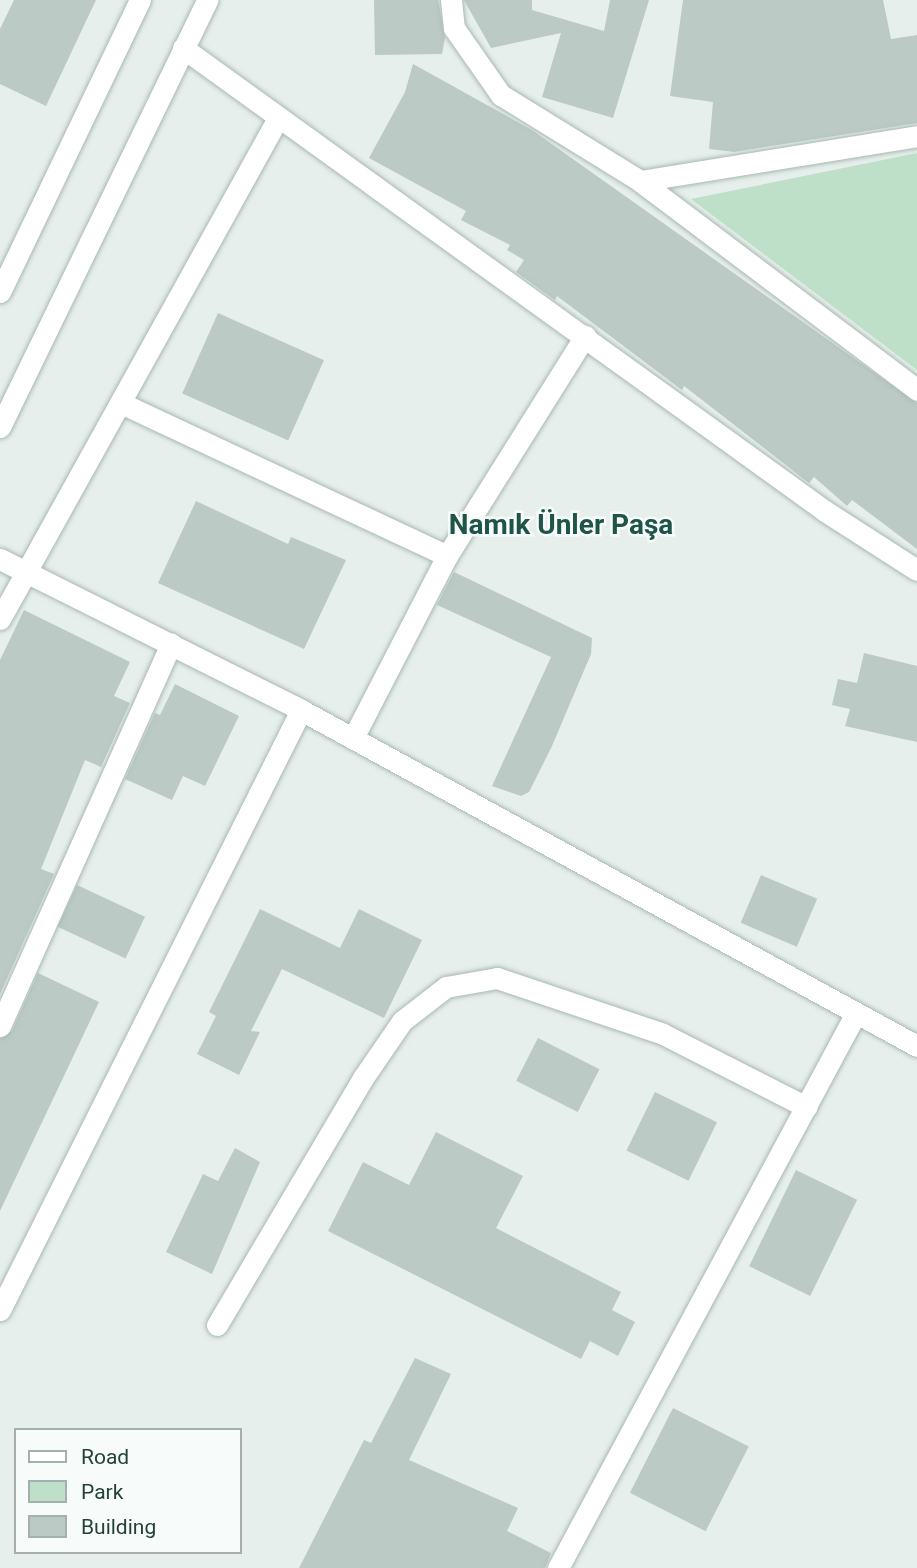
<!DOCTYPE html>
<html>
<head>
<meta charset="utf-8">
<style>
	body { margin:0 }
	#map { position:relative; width:917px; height:1568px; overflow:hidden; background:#e6efeb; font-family:Roboto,sans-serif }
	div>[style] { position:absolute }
	.green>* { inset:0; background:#bfe0c8 }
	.building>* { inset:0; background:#bbcac4; transform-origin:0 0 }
	.roads { filter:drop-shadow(0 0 2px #a8b8b2) drop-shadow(0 0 2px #a8b8b2) }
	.minor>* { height:21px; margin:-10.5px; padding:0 10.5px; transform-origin:10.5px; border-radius:10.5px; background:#fff }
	span { translate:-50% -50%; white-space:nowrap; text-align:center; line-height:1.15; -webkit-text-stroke:5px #f7fbf9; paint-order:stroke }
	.district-label { font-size:28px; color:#1f5548; font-weight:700 }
	.legend { position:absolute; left:14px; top:1428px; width:228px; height:126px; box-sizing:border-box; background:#f7fbf9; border:2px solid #a3b1ad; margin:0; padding:9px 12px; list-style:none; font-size:21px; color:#24423a }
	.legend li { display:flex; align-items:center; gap:14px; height:35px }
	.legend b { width:35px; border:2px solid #a3b1ad }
</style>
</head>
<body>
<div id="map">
	<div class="green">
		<i style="clip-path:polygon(917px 153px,917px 370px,691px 199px)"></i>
	</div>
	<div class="building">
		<i style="clip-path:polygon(14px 0,96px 0,46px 106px,0 84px,0 29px)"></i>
		<i style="clip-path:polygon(374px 0,438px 0,445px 38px,442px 54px,375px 55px)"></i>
		<i style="clip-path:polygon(464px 0,532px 0,532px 10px,604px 31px,610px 0,649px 0,613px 118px,542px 97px,561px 33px,491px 48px)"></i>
		<i style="clip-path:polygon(683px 0,883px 0,891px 39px,917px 35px,917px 123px,734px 152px,709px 149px,713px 102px,670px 96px)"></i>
		<i style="clip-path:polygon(413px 64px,532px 130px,917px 403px,917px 549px,852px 500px,847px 506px,814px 477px,809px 483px,684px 386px,682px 390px,557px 296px,555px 300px,516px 272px,524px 260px,507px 250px,510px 245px,461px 220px,466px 211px,369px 158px,405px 92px)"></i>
		<i style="left:218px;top:313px;width:116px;height:88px;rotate:24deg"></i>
		<i style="clip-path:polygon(196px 501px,288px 544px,291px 537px,346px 560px,304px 649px,158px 583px)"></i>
		<i style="clip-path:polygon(454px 572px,592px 638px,591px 654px,552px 746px,529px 792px,521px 796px,492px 786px,551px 657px,437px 605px)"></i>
		<i style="clip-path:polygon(24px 610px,130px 662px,114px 696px,130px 703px,101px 767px,85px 760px,41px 869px,54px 874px,0 994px,0 660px)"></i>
		<i style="clip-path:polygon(864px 653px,917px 666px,917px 742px,845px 726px,850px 709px,832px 705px,838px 679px,857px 683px)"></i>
		<i style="clip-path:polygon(175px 684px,239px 716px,205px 786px,183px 776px,172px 800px,125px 779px,155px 713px,160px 715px)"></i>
		<i style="left:761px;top:875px;width:61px;height:52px;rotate:23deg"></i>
		<i style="left:77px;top:885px;width:75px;height:46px;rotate:25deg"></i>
		<i style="clip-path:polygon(260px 909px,340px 948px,359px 909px,422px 940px,384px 1018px,282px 969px,251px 1031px,260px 1032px,239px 1075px,197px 1054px,216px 1016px,209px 1012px)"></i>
		<i style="clip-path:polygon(38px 973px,99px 1002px,0 1211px,0 1039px,12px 1031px)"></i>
		<i style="left:538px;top:1038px;width:69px;height:48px;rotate:27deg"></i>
		<i style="left:655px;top:1092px;width:69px;height:65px;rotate:26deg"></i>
		<i style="clip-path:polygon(436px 1132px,523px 1176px,496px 1228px,621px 1292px,612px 1310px,635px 1322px,618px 1356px,590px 1341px,581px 1359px,328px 1231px,363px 1162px,409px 1185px)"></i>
		<i style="clip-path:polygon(235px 1148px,260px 1162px,212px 1274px,166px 1252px,203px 1174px,218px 1181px)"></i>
		<i style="left:796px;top:1170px;width:68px;height:107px;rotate:26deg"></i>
		<i style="clip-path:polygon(415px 1358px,451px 1374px,409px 1460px,518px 1508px,507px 1531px,551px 1553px,545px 1568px,299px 1568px,364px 1440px,371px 1443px)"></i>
		<i style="left:673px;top:1408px;width:85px;height:95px;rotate:27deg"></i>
	</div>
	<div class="roads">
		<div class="minor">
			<i style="left:451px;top:0;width:28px;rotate:84deg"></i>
			<i style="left:454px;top:28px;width:82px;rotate:55deg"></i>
			<i style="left:501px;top:95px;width:163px;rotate:31.7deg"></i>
			<i style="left:640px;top:181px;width:347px;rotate:37deg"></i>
			<i style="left:183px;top:48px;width:792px;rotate:35.8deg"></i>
			<i style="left:825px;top:511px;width:109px;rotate:32.7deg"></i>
			<i style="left:640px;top:181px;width:281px;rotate:-9.2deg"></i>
			<i style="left:0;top:292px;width:324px;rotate:-64.4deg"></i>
			<i style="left:123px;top:404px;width:358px;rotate:25.1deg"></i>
			<i style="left:0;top:427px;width:475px;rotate:-64.1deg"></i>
			<i style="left:0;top:559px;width:337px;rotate:26.6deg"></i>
			<i style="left:301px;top:710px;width:702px;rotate:28.61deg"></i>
			<i style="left:0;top:619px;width:573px;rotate:-60.97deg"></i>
			<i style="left:353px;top:738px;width:205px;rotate:-62.7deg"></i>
			<i style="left:447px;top:556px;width:260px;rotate:-57.9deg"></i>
			<i style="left:0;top:1026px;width:419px;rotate:-65.9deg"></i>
			<i style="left:0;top:1310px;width:671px;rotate:-63.36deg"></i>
			<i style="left:217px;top:1325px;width:287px;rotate:-59.4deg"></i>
			<i style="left:363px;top:1078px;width:69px;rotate:-55.6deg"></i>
			<i style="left:402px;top:1021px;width:56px;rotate:-37.7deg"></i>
			<i style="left:446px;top:987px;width:52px;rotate:-10deg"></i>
			<i style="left:497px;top:978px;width:175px;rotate:18.6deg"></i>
			<i style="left:663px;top:1034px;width:161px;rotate:27deg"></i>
			<i style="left:558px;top:1568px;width:630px;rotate:-61.77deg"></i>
		</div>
	</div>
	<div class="district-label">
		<span style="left:561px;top:525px">Namık Ünler Paşa</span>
	</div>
	<ul class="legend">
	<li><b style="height:9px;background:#fff"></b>Road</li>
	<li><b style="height:19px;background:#bfe0c8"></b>Park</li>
	<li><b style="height:19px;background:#bbcac4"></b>Building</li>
	</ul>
</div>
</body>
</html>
